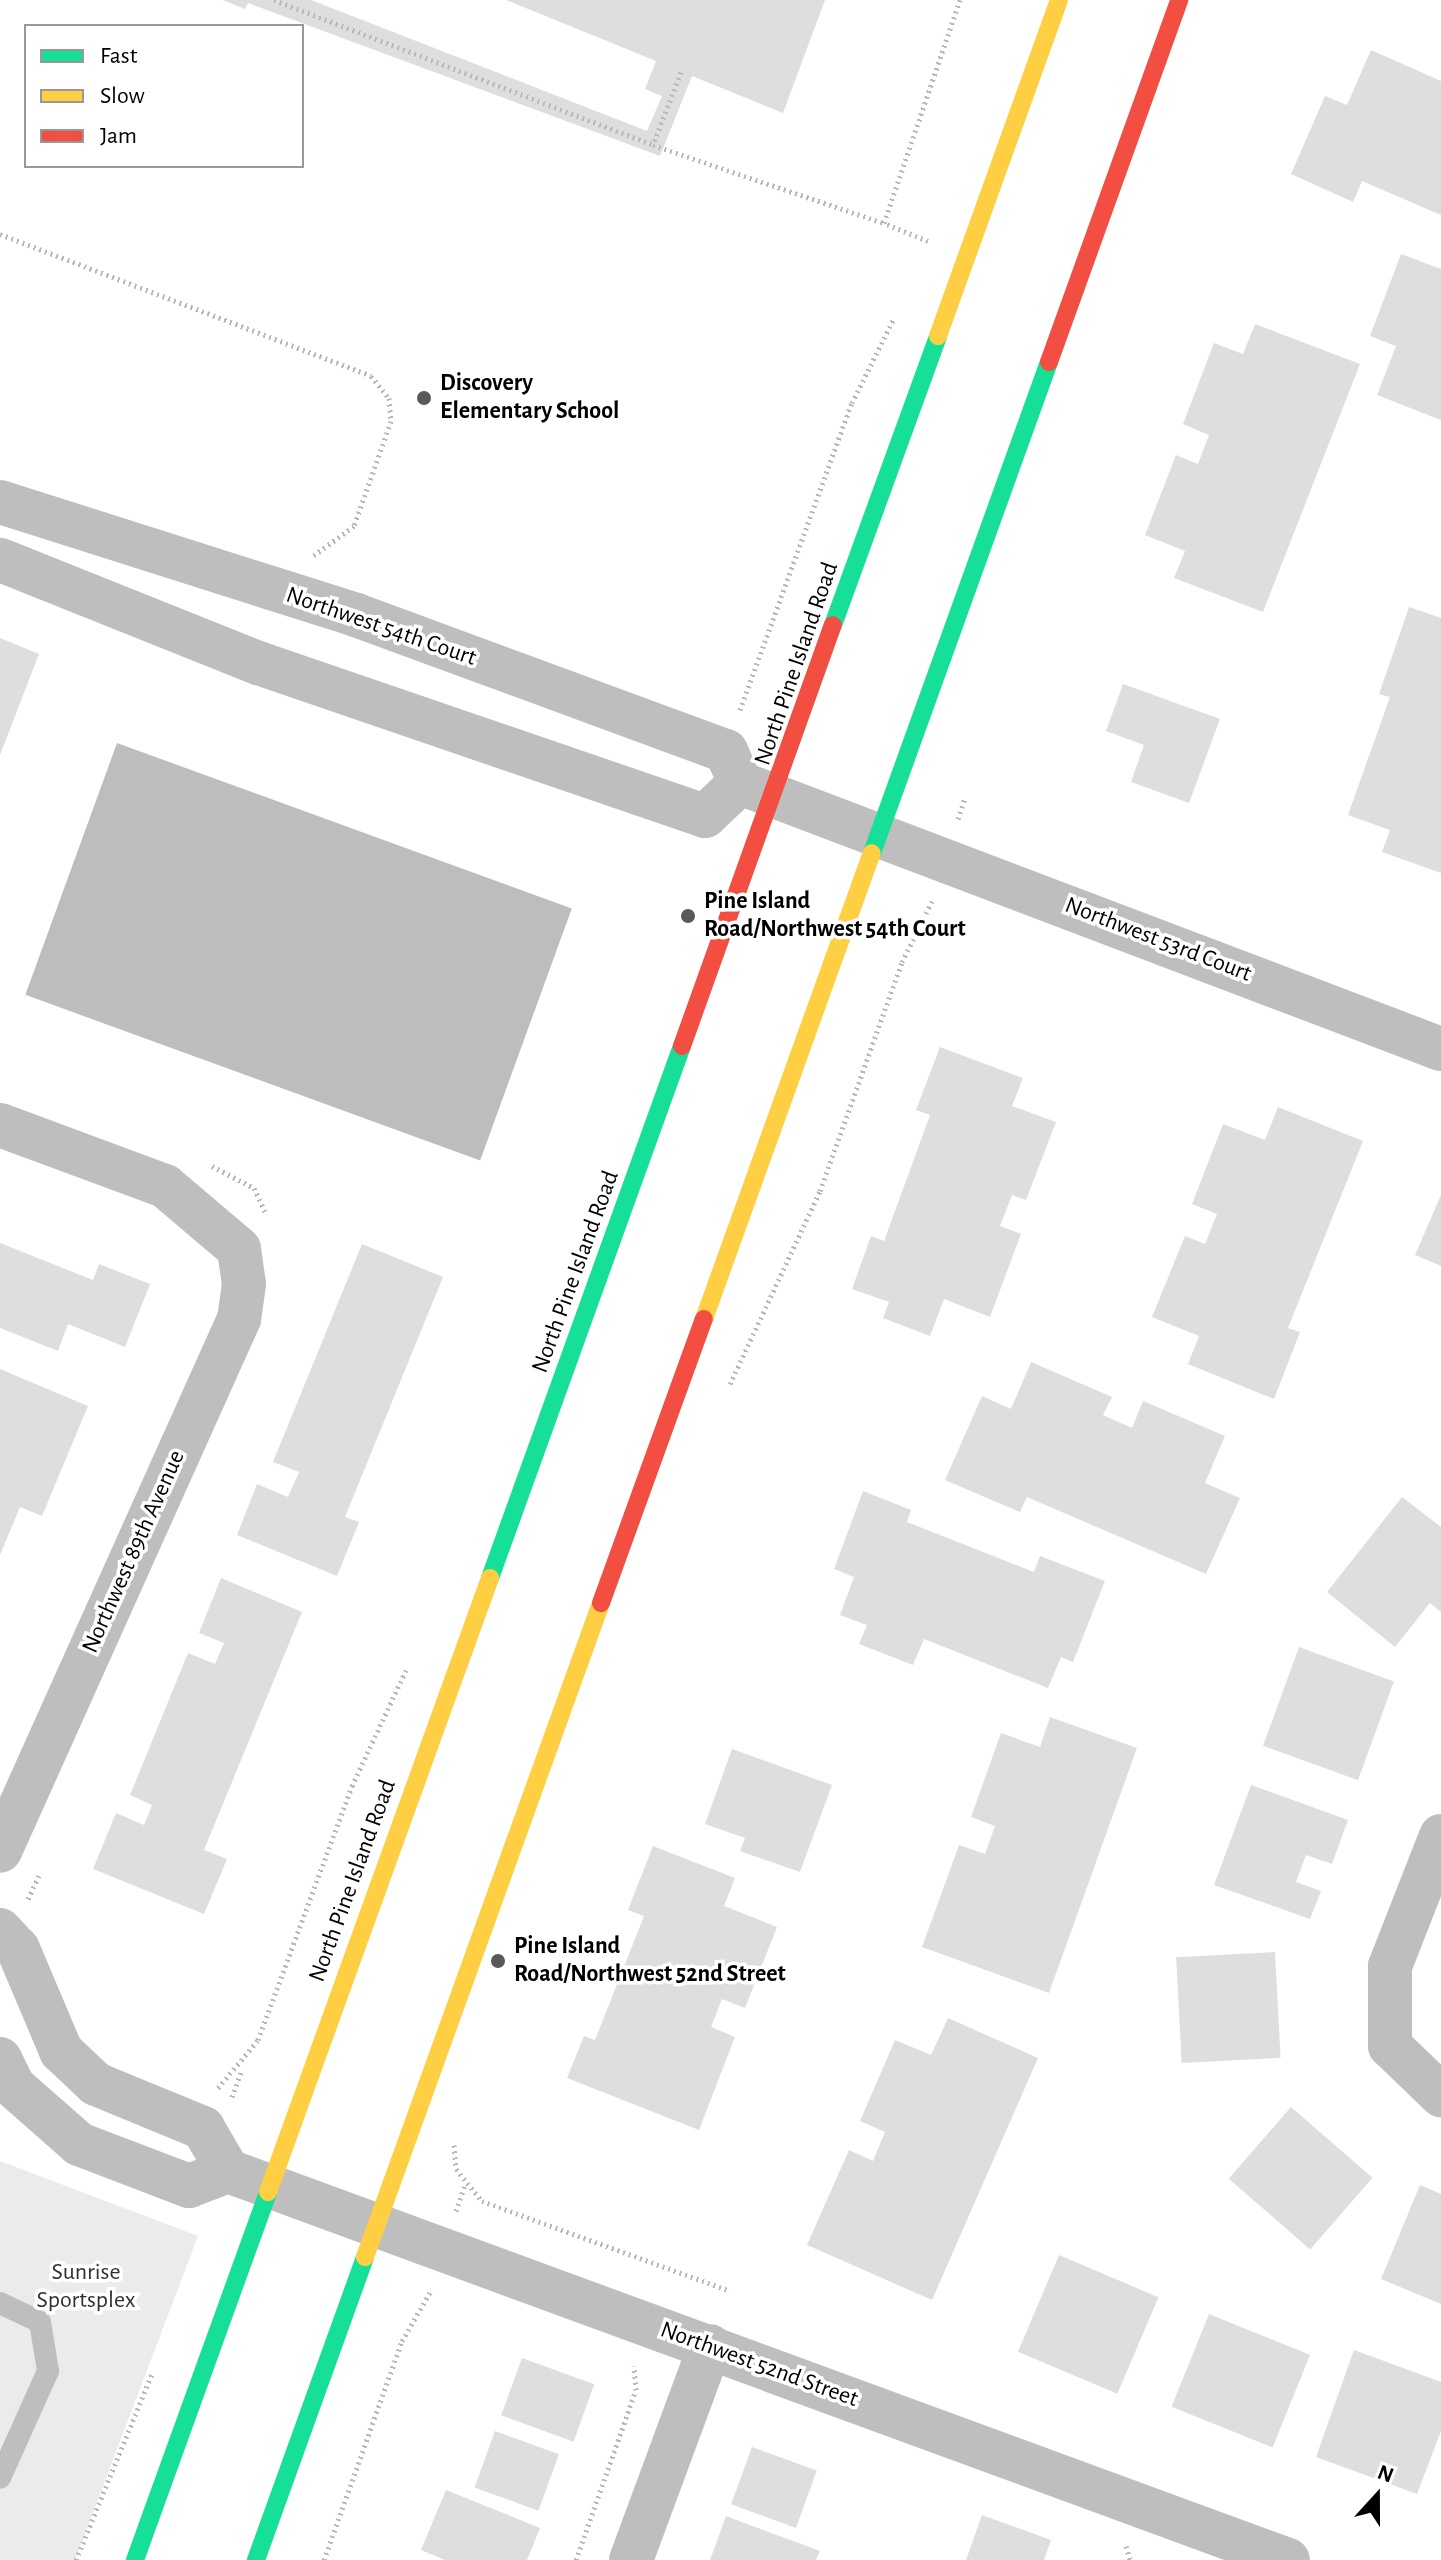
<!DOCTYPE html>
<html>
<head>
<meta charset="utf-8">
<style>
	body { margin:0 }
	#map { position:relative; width:1441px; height:2560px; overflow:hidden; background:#fff; font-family:"Alegreya Sans",sans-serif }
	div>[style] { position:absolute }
	.green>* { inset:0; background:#ebebeb }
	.water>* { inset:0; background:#bdbdbd; transform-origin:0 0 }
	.building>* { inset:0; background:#dedede; transform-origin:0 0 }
	.path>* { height:5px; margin-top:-2.5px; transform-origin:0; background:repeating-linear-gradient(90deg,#b9b9b9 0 2px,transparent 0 6px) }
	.lane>* { height:22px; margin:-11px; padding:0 11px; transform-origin:11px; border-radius:11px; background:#bebebe }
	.street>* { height:44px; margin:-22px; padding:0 22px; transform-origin:22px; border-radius:22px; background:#bebebe }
	.fast>* { height:18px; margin:-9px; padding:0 9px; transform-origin:9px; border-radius:9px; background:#16e098 }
	.slow>* { height:18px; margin:-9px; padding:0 9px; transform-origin:9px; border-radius:9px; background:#ffcf43 }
	.jam>* { height:18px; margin:-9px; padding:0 9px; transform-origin:9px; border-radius:9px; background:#f24e42 }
	.dots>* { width:22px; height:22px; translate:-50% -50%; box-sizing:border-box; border:4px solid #fff; border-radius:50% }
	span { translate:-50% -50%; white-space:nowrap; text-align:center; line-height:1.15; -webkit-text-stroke:7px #fff; paint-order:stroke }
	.poi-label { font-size:24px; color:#000; font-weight:700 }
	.left { translate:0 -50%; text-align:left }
	.street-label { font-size:24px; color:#000 }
	.park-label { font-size:24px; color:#313131 }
	.legend { position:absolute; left:24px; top:24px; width:280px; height:144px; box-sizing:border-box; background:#fff; border:2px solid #999; margin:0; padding:10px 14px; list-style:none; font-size:24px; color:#000 }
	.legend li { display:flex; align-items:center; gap:16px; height:40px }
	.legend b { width:40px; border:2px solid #999 }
	.north { position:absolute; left:1337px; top:2456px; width:80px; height:80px; -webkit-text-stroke:6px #fff; paint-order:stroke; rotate:21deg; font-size:22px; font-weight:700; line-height:32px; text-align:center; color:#000 }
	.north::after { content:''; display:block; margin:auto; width:28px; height:36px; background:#000; clip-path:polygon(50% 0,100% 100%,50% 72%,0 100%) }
</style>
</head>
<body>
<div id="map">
	<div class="green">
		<i style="clip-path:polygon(0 2161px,198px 2236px,75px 2560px,0 2560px)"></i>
	</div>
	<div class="water">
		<i style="left:117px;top:743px;width:484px;height:268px;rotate:20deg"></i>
	</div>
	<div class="building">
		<i style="clip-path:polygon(223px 0,311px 0,647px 131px,662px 96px,645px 89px,656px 61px,506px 0,825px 0,783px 113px,692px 76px,660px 156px,248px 3px,245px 9px)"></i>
		<i style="clip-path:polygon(1371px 50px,1441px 81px,1441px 215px,1362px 181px,1353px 202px,1291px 174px,1325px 96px,1347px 105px)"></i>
		<i style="clip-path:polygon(1401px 254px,1441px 269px,1441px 420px,1377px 395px,1396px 346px,1370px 336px)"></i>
		<i style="clip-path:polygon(1255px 324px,1360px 364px,1263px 612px,1174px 578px,1185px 551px,1145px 535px,1176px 455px,1198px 464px,1209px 435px,1183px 424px,1214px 343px,1243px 354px)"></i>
		<i style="clip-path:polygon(1409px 607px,1441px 618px,1441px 873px,1382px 852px,1390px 830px,1348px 815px,1390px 697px,1379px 694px)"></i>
		<i style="clip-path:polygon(0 638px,39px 654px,0 755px)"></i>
		<i style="clip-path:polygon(1123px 684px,1220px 719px,1189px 803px,1131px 782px,1144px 745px,1106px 731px)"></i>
		<i style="clip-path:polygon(940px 1047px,1023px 1078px,1012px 1106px,1056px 1122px,1026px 1200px,1012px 1195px,1000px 1226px,1021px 1234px,990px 1317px,944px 1299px,930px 1336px,883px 1318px,889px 1302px,852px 1289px,871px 1236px,884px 1241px,930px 1115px,916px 1110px)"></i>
		<i style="clip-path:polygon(1278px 1107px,1363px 1141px,1288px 1328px,1300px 1332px,1274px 1399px,1188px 1364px,1199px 1336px,1152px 1317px,1185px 1236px,1205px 1244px,1217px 1214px,1192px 1204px,1223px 1124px,1265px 1140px)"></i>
		<i style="clip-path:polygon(1441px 1195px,1441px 1266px,1415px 1255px)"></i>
		<i style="clip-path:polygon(0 1243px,93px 1280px,99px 1264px,150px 1284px,125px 1347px,68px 1324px,58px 1351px,0 1328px)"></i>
		<i style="clip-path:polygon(362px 1244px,443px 1277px,345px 1517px,359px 1522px,337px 1576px,237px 1535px,257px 1484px,288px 1497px,299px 1472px,273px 1462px)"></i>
		<i style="clip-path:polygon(1031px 1362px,1112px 1397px,1103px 1415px,1132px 1428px,1143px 1401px,1225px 1436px,1205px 1483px,1240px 1498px,1206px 1574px,1027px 1497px,1020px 1512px,945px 1480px,982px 1396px,1011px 1409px)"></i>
		<i style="clip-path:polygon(0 1369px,88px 1406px,42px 1516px,20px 1507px,0 1555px)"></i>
		<i style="clip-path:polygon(863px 1491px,911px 1510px,907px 1522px,1034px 1572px,1040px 1556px,1105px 1581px,1073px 1662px,1061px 1657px,1048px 1688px,924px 1639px,913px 1665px,859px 1644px,867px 1625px,840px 1615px,854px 1577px,834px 1569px)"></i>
		<i style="clip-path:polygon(1402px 1497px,1441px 1527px,1441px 1612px,1430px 1603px,1395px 1647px,1327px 1592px)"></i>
		<i style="clip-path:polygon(221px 1578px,302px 1612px,204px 1850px,227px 1859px,204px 1914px,93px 1869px,116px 1813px,144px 1825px,152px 1805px,130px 1795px,188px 1653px,215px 1664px,224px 1643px,199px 1633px)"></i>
		<i style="left:1299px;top:1647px;width:101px;height:105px;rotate:20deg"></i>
		<i style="clip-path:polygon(1050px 1717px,1137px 1748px,1049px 1993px,922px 1947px,959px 1845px,985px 1854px,995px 1826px,971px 1817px,1001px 1733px,1040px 1747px)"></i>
		<i style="clip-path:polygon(732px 1749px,832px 1785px,800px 1872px,740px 1851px,745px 1838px,705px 1824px)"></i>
		<i style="clip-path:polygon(1251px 1785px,1348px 1820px,1332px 1864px,1306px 1855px,1296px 1882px,1321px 1891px,1310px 1919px,1214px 1885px)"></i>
		<i style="clip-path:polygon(653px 1846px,735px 1878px,724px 1906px,777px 1927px,745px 2008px,722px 1999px,711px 2027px,735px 2037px,699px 2130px,567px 2078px,584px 2036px,595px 2040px,644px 1916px,628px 1910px)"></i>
		<i style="left:1275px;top:1952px;width:106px;height:99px;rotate:87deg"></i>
		<i style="clip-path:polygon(948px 2018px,1038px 2058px,932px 2300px,807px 2245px,849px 2150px,873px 2161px,885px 2132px,860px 2121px,895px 2040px,931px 2055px)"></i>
		<i style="left:1291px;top:2107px;width:108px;height:95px;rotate:41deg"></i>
		<i style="clip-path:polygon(1420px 2185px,1441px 2194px,1441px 2304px,1381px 2279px)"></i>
		<i style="left:1059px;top:2255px;width:108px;height:105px;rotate:23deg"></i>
		<i style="left:1209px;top:2314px;width:109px;height:100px;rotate:22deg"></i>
		<i style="clip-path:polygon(1354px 2350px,1441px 2382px,1441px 2431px,1417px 2494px,1316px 2457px)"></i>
		<i style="left:522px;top:2358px;width:77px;height:61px;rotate:20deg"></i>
		<i style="left:495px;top:2431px;width:68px;height:60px;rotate:20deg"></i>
		<i style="left:752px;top:2447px;width:69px;height:61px;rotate:20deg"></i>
		<i style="clip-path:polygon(446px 2490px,540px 2528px,527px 2560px,445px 2560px,421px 2550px)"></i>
		<i style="clip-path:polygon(982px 2515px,1051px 2540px,1044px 2560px,966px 2560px)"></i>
		<i style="clip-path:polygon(726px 2516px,820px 2551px,816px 2560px,710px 2560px)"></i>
	</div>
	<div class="path">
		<i style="left:274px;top:0;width:406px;rotate:20.9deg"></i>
		<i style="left:681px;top:72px;width:78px;rotate:111deg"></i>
		<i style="left:653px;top:145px;width:244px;rotate:18.7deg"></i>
		<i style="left:0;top:234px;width:397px;rotate:20.9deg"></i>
		<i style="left:371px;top:376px;width:28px;rotate:51deg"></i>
		<i style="left:389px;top:398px;width:23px;rotate:85deg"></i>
		<i style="left:391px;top:421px;width:111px;rotate:109.4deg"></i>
		<i style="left:354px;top:526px;width:51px;rotate:143.8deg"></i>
		<i style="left:928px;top:241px;width:48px;rotate:-157.8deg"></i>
		<i style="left:884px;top:223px;width:236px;rotate:-71.2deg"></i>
		<i style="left:740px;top:710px;width:327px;rotate:-70deg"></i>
		<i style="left:852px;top:403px;width:95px;rotate:-63.7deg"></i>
		<i style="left:958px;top:819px;width:23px;rotate:-72deg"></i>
		<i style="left:212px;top:1166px;width:47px;rotate:27.6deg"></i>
		<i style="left:254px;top:1188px;width:26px;rotate:65deg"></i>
		<i style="left:730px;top:1384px;width:213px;rotate:-65deg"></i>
		<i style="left:820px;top:1191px;width:243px;rotate:-70.3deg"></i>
		<i style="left:902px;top:962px;width:68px;rotate:-63.8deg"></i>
		<i style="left:28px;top:1899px;width:26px;rotate:-65deg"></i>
		<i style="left:218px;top:2088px;width:62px;rotate:-50.2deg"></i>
		<i style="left:258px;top:2040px;width:271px;rotate:-69.7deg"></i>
		<i style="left:352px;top:1786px;width:128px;rotate:-65deg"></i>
		<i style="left:232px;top:2097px;width:30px;rotate:-70deg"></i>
		<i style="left:454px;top:2145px;width:24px;rotate:85deg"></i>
		<i style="left:456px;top:2169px;width:41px;rotate:50.9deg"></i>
		<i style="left:482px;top:2201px;width:264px;rotate:19.9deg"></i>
		<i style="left:456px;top:2211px;width:28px;rotate:-71deg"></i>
		<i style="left:1126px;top:2546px;width:15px;rotate:74deg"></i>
		<i style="left:76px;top:2560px;width:201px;rotate:-67.8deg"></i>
		<i style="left:324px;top:2560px;width:232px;rotate:-70.4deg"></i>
		<i style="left:402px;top:2341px;width:60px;rotate:-60deg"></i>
		<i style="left:576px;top:2560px;width:180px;rotate:-70.6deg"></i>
		<i style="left:636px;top:2390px;width:24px;rotate:-95deg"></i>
	</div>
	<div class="lane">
		<i style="left:0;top:2303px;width:44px;rotate:25.4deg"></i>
		<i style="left:40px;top:2322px;width:50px;rotate:80.7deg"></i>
		<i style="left:48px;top:2371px;width:117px;rotate:114.2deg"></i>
	</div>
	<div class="street">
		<i style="left:0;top:502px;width:374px;rotate:17.6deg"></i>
		<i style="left:356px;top:615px;width:394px;rotate:20.2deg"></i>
		<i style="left:726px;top:751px;width:35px;rotate:66deg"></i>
		<i style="left:740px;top:783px;width:48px;rotate:136.7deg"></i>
		<i style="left:705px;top:816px;width:472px;rotate:-161.1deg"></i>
		<i style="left:258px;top:663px;width:278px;rotate:-158.2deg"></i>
		<i style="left:740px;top:783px;width:750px;rotate:20.78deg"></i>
		<i style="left:0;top:1125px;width:176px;rotate:20.3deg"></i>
		<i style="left:165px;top:1186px;width:97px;rotate:40.4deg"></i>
		<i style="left:239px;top:1249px;width:35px;rotate:82deg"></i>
		<i style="left:244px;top:1284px;width:35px;rotate:98deg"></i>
		<i style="left:239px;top:1319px;width:583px;rotate:114.19deg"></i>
		<i style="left:1441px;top:1836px;width:140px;rotate:111.4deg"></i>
		<i style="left:1390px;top:1966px;width:80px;rotate:90deg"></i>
		<i style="left:1390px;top:2046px;width:71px;rotate:43.9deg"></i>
		<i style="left:0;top:1930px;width:26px;rotate:47deg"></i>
		<i style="left:18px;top:1949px;width:111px;rotate:67.1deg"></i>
		<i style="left:61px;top:2051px;width:48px;rotate:43.3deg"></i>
		<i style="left:96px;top:2084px;width:116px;rotate:22.4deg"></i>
		<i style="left:203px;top:2128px;width:50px;rotate:59.8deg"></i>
		<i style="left:228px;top:2171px;width:1129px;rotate:20.15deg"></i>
		<i style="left:0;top:2059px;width:30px;rotate:64deg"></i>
		<i style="left:13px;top:2086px;width:88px;rotate:41.3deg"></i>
		<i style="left:79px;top:2144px;width:118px;rotate:20.9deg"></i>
		<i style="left:189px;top:2186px;width:42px;rotate:-21deg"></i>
		<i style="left:631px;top:2560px;width:228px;rotate:-69.7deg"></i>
	</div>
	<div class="fast">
		<i style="left:833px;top:625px;width:307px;rotate:-70deg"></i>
		<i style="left:872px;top:853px;width:522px;rotate:-70.18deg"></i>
		<i style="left:490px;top:1578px;width:566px;rotate:-70.16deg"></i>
		<i style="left:135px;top:2560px;width:391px;rotate:-70.1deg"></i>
		<i style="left:256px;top:2560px;width:322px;rotate:-70.2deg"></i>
	</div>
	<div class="slow">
		<i style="left:938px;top:336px;width:357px;rotate:-70.2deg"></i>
		<i style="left:704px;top:1319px;width:495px;rotate:-70.2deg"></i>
		<i style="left:268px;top:2192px;width:653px;rotate:-70.12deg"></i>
		<i style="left:365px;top:2257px;width:695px;rotate:-70.16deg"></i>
	</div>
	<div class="jam">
		<i style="left:1049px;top:362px;width:385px;rotate:-70.2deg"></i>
		<i style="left:682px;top:1046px;width:447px;rotate:-70.3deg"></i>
		<i style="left:601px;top:1603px;width:302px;rotate:-70.1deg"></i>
	</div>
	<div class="dots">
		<i style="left:424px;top:398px;background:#595959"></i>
		<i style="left:688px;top:916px;background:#595959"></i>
		<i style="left:498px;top:1961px;background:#595959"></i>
	</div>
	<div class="poi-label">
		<span class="left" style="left:440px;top:398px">Discovery<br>Elementary School</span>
		<span class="left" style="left:704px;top:916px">Pine Island<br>Road/Northwest 54th Court</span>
		<span class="left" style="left:514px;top:1961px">Pine Island<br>Road/Northwest 52nd Street</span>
	</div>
	<div class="street-label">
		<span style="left:381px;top:627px;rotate:19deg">Northwest 54th Court</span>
		<span style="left:797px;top:664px;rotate:-71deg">North Pine Island Road</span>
		<span style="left:1158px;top:940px;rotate:21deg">Northwest 53rd Court</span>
		<span style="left:576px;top:1272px;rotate:-70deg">North Pine Island Road</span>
		<span style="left:134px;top:1552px;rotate:-66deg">Northwest 89th Avenue</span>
		<span style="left:353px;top:1881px;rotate:-70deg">North Pine Island Road</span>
		<span style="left:759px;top:2365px;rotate:20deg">Northwest 52nd Street</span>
	</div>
	<div class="park-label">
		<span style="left:86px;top:2287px">Sunrise<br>Sportsplex</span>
	</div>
	<ul class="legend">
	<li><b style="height:10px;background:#16e098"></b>Fast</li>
	<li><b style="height:10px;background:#ffcf43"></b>Slow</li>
	<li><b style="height:10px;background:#f24e42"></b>Jam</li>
	</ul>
	<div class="north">N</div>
</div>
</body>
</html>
